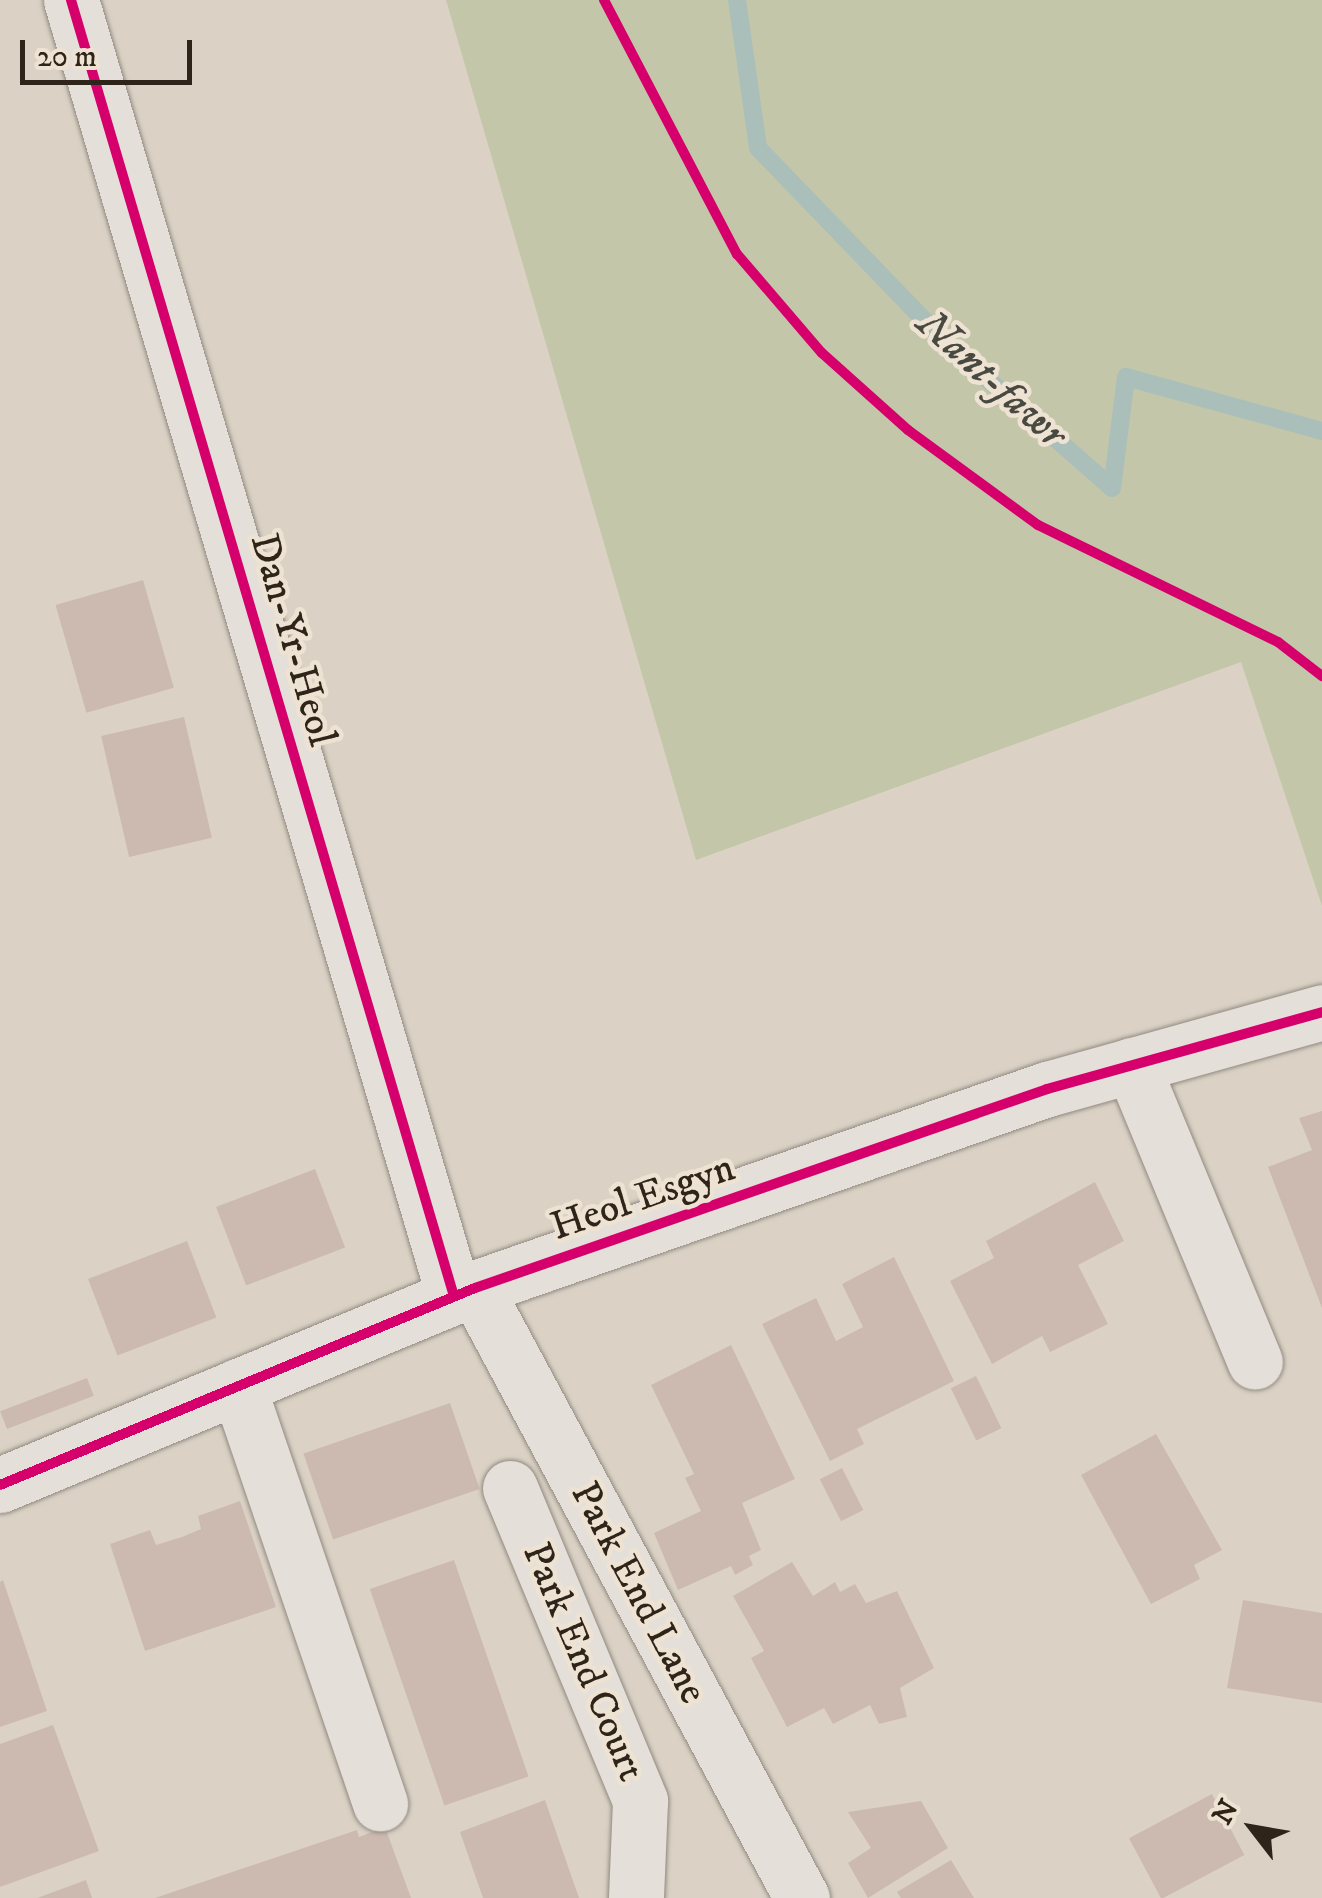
<!DOCTYPE html>
<html>
<head>
<meta charset="utf-8">
<style>
	body { margin:0 }
	#map { position:relative; width:1322px; height:1898px; overflow:hidden; background:#dbd2c5; font-family:"IM FELL DW Pica",serif }
	div>[style] { position:absolute }
	.green>* { inset:0; background:#c4c6a9 }
	.stream>* { height:18px; margin:-9px; padding:0 9px; transform-origin:9px; border-radius:9px; background:#abbfba }
	.building>* { inset:0; background:#ccbab0; transform-origin:0 0 }
	.roads { filter:drop-shadow(0 0 2px #918a81) drop-shadow(0 0 2px #918a81) }
	.minor>* { height:55px; margin:-27.5px; padding:0 27.5px; transform-origin:27.5px; border-radius:27.5px; background:#e4dfd9 }
	.cycleway>* { height:10px; margin:-5px; padding:0 5px; transform-origin:5px; border-radius:5px; background:#d6006c }
	span { translate:-50% -50%; white-space:nowrap; text-align:center; line-height:1.15; -webkit-text-stroke:9px #eee2d3; paint-order:stroke }
	.street-label { font-size:40px; color:#2e241a }
	.water-label { font-size:42px; color:#484941; font-style:italic }
	.north { position:absolute; left:1202px; top:1778px; width:100px; height:100px; -webkit-text-stroke:8px #eee2d3; paint-order:stroke; rotate:301deg; font-size:28px; font-weight:700; line-height:40px; text-align:center; color:#2e241a }
	.north::after { content:''; display:block; margin:auto; width:35px; height:45px; background:#2e241a; clip-path:polygon(50% 0,100% 100%,50% 72%,0 100%) }
	.scale { position:absolute; left:20px; top:40px; width:172px; height:45px; box-sizing:border-box; border:5px solid #2e241a; border-top:0; padding-left:12px; font-size:30px; line-height:35px; white-space:nowrap; color:#2e241a; -webkit-text-stroke:8px #eee2d3; paint-order:stroke }
</style>
</head>
<body>
<div id="map">
	<div class="green">
		<i style="clip-path:polygon(446px 0,1322px 0,1322px 906px,1241px 662px,696px 860px)"></i>
	</div>
	<div class="stream">
		<i style="left:737px;top:0;width:149px;rotate:81.9deg"></i>
		<i style="left:758px;top:148px;width:271px;rotate:46deg"></i>
		<i style="left:946px;top:343px;width:220px;rotate:41.1deg"></i>
		<i style="left:1112px;top:488px;width:112px;rotate:-82.8deg"></i>
		<i style="left:1126px;top:377px;width:203px;rotate:15.4deg"></i>
	</div>
	<div class="building">
		<i style="left:143px;top:580px;width:112px;height:91px;rotate:74deg"></i>
		<i style="left:184px;top:717px;width:124px;height:85px;rotate:77deg"></i>
		<i style="clip-path:polygon(1322px 1111px,1322px 1308px,1268px 1167px,1312px 1150px,1299px 1118px)"></i>
		<i style="left:315px;top:1169px;width:84px;height:106px;rotate:69deg"></i>
		<i style="clip-path:polygon(1095px 1182px,1124px 1241px,1078px 1265px,1108px 1324px,1050px 1352px,1042px 1336px,992px 1364px,950px 1281px,994px 1258px,986px 1241px)"></i>
		<i style="left:187px;top:1241px;width:82px;height:106px;rotate:69deg"></i>
		<i style="clip-path:polygon(894px 1257px,954px 1381px,857px 1429px,864px 1444px,830px 1461px,762px 1324px,816px 1298px,836px 1341px,863px 1327px,842px 1284px)"></i>
		<i style="clip-path:polygon(731px 1345px,795px 1479px,742px 1503px,761px 1550px,749px 1556px,753px 1565px,735px 1575px,731px 1566px,678px 1590px,654px 1533px,701px 1511px,685px 1478px,694px 1474px,651px 1385px)"></i>
		<i style="left:976px;top:1376px;width:58px;height:28px;rotate:64deg"></i>
		<i style="left:87px;top:1378px;width:19px;height:93px;rotate:69deg"></i>
		<i style="left:450px;top:1403px;width:91px;height:155px;rotate:71deg"></i>
		<i style="clip-path:polygon(1156px 1434px,1222px 1550px,1194px 1565px,1200px 1579px,1151px 1604px,1081px 1475px)"></i>
		<i style="left:842px;top:1468px;width:47px;height:25px;rotate:63deg"></i>
		<i style="clip-path:polygon(240px 1501px,276px 1607px,145px 1651px,110px 1544px,150px 1530px,156px 1545px,182px 1537px,201px 1529px,198px 1516px)"></i>
		<i style="left:454px;top:1560px;width:229px;height:89px;rotate:71deg"></i>
		<i style="clip-path:polygon(792px 1562px,813px 1596px,835px 1582px,840px 1592px,855px 1584px,866px 1603px,897px 1591px,934px 1668px,900px 1688px,907px 1717px,879px 1724px,870px 1705px,833px 1724px,824px 1708px,787px 1727px,751px 1658px,764px 1651px,733px 1596px)"></i>
		<i style="clip-path:polygon(3px 1580px,47px 1711px,0 1727px,0 1582px)"></i>
		<i style="clip-path:polygon(1243px 1600px,1322px 1613px,1322px 1703px,1227px 1688px)"></i>
		<i style="clip-path:polygon(53px 1725px,99px 1851px,0 1887px,0 1744px)"></i>
		<i style="left:1212px;top:1794px;width:69px;height:94px;rotate:62deg"></i>
		<i style="clip-path:polygon(545px 1800px,579px 1898px,483px 1898px,460px 1832px)"></i>
		<i style="clip-path:polygon(921px 1801px,948px 1848px,868px 1898px,848px 1863px,871px 1848px,848px 1812px)"></i>
		<i style="clip-path:polygon(385px 1827px,411px 1898px,155px 1898px,357px 1830px,359px 1837px)"></i>
		<i style="clip-path:polygon(951px 1860px,974px 1898px,901px 1898px,897px 1892px)"></i>
		<i style="clip-path:polygon(86px 1880px,92px 1898px,37px 1898px)"></i>
	</div>
	<div class="roads">
		<div class="minor">
			<i style="left:71px;top:0;width:1351px;rotate:73.54deg"></i>
			<i style="left:1132px;top:1065px;width:321px;rotate:67.5deg"></i>
			<i style="left:475px;top:1288px;width:692px;rotate:61.81deg"></i>
			<i style="left:238px;top:1386px;width:441px;rotate:71.2deg"></i>
			<i style="left:0;top:1485px;width:514px;rotate:-22.53deg"></i>
			<i style="left:475px;top:1288px;width:606px;rotate:-19.18deg"></i>
			<i style="left:1047px;top:1089px;width:286px;rotate:-15.6deg"></i>
			<i style="left:510px;top:1488px;width:339px;rotate:67.4deg"></i>
			<i style="left:640px;top:1801px;width:97px;rotate:92.4deg"></i>
		</div>
	</div>
	<div class="cycleway">
		<i style="left:71px;top:0;width:1351px;rotate:73.54deg"></i>
		<i style="left:604px;top:0;width:287px;rotate:62.4deg"></i>
		<i style="left:737px;top:254px;width:130px;rotate:49.4deg"></i>
		<i style="left:822px;top:353px;width:115px;rotate:41.8deg"></i>
		<i style="left:908px;top:430px;width:161px;rotate:36.2deg"></i>
		<i style="left:1038px;top:525px;width:267px;rotate:26deg"></i>
		<i style="left:1278px;top:642px;width:56px;rotate:37.7deg"></i>
		<i style="left:0;top:1485px;width:514px;rotate:-22.53deg"></i>
		<i style="left:475px;top:1288px;width:606px;rotate:-19.18deg"></i>
		<i style="left:1047px;top:1089px;width:286px;rotate:-15.6deg"></i>
	</div>
	<div class="street-label">
		<span style="left:292px;top:640px;rotate:74deg">Dan-Yr-Heol</span>
		<span style="left:643px;top:1198px;rotate:-19deg">Heol Esgyn</span>
		<span style="left:638px;top:1593px;rotate:62deg">Park End Lane</span>
		<span style="left:583px;top:1662px;rotate:67deg">Park End Court</span>
	</div>
	<div class="water-label">
		<span style="left:991px;top:379px;rotate:42deg">Nant-fawr</span>
	</div>
	<div class="north">N</div>
	<div class="scale">20 m</div>
</div>
</body>
</html>
